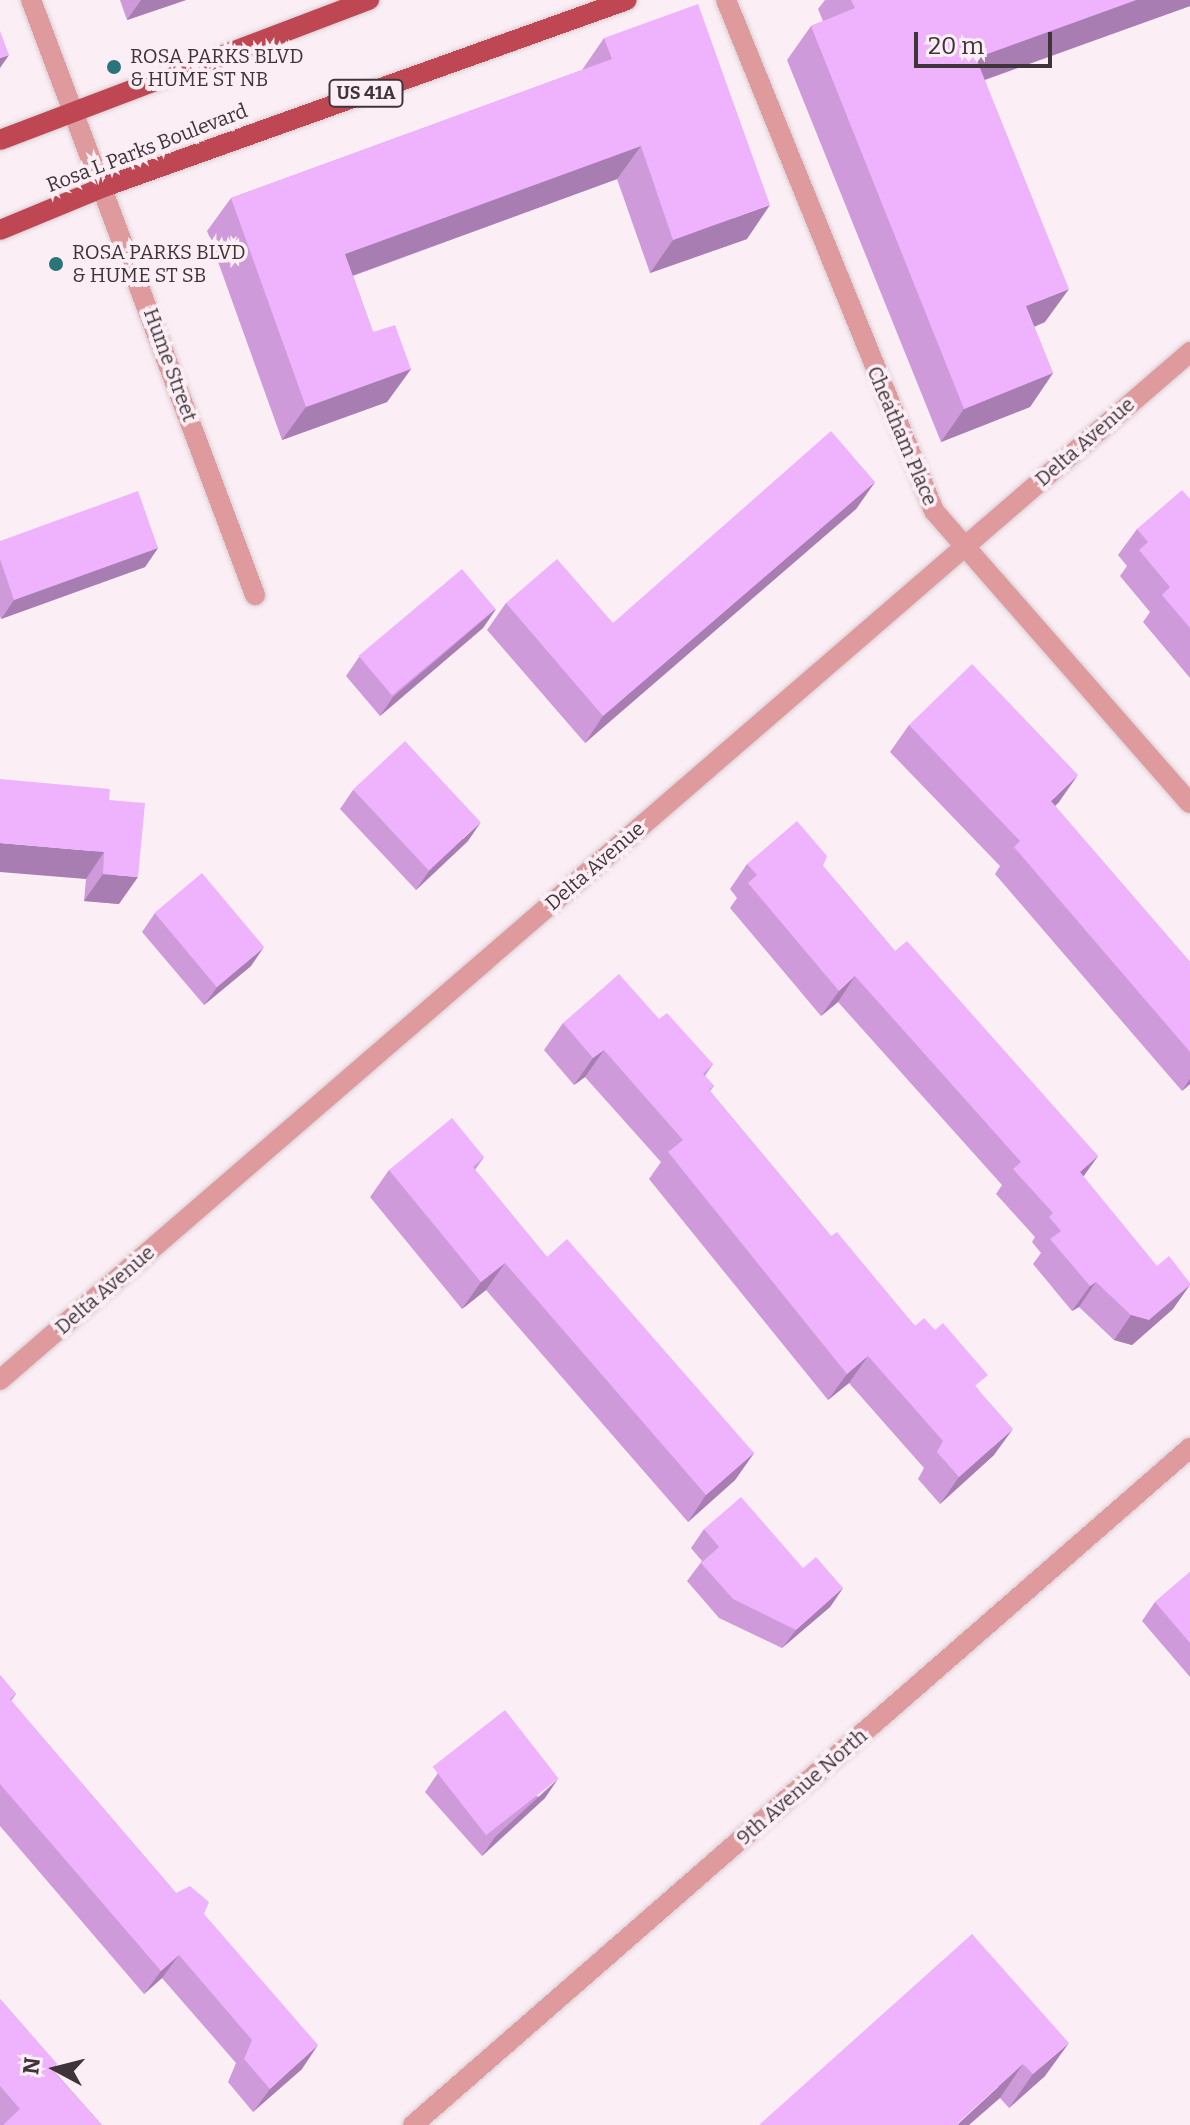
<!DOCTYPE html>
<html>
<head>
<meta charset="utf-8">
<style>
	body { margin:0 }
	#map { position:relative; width:1190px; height:2125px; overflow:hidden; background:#fbeff5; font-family:Bitter,serif }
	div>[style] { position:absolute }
	.roads { filter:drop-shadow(0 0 2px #d9cdd3) drop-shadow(0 0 2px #d9cdd3) }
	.minor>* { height:20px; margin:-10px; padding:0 10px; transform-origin:10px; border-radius:10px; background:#de9a9c }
	.primary>* { height:20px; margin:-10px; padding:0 10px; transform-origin:10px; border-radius:10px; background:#bf4753 }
	.wall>* { inset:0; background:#ce9ada }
	.shaded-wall>* { inset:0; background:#a77db2 }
	.building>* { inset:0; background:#efb3fe; transform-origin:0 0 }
	.dots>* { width:22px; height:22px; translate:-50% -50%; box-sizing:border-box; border:4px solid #fbeff5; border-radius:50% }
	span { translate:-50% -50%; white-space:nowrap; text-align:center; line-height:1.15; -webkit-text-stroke:7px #fbeff5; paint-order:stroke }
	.shield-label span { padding:2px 6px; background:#fbeff5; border:2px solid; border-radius:6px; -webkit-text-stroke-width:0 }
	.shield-label { font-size:18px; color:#3f3439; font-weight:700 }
	.poi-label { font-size:20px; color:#3f3439 }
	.left { translate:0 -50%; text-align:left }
	.street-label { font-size:20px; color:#3f3439 }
	.north { position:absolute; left:16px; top:2029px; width:80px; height:80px; -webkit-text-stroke:6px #fbeff5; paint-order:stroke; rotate:277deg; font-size:22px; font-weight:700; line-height:32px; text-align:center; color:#3f3439 }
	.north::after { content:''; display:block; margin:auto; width:28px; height:36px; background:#3f3439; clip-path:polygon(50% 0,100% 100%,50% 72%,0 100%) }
	.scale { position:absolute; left:914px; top:32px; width:138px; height:36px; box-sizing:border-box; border:4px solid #3f3439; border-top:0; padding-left:10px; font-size:24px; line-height:28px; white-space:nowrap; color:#3f3439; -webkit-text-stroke:6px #fbeff5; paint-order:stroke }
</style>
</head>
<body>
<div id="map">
	<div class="roads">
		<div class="minor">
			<i style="left:31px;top:0;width:636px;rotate:69.37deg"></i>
			<i style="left:726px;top:0;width:552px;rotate:67.85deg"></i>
			<i style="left:934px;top:511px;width:388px;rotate:48.8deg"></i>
			<i style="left:0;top:1380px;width:1573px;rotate:-40.82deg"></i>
			<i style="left:413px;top:2125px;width:1031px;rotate:-41.07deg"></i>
		</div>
		<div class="primary">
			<i style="left:0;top:140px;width:395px;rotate:-20.8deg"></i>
			<i style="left:0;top:230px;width:113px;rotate:-22.5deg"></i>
			<i style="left:104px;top:187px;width:555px;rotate:-19.67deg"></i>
		</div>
	</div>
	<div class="wall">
		<i style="clip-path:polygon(120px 0,186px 0,127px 20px)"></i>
		<i style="clip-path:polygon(825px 0,1190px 0,1190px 6px,985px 80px,1045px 322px,1034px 327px,1053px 373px,1030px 407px,941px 442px,787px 60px,811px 26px,823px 21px,818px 9px)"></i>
		<i style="clip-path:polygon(604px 38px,747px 239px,650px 273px,617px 179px,353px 276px,373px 332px,411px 369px,387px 402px,282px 440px,207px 231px,231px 198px,582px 70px)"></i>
		<i style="clip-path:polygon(875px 482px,856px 509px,585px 743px,487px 630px,506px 603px,613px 623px)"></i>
		<i style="clip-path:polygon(1190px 499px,1190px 678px,1143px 622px,1150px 612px,1120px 576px,1127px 566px,1118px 555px,1137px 529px)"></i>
		<i style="clip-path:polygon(0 541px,158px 548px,145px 567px,1px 619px,0 616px)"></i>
		<i style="clip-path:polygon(496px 609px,483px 628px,380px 716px,346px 676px,359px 657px)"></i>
		<i style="clip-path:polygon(909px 725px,1059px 802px,1055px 806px,1190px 962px,1190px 1084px,1182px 1091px,995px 874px,1000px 866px,890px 752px)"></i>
		<i style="clip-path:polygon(353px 790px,468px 841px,416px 890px,340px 809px)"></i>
		<i style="clip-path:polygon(109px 800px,119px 904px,84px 901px,86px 879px)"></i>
		<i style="clip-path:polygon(747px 864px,823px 866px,895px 951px,1098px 1156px,1083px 1177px,1173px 1309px,1132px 1345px,1114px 1340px,1079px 1307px,1072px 1311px,1033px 1264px,1041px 1253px,1032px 1242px,1035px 1237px,996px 1194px,1002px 1185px,838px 1002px,821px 1016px,730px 908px,737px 898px,730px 889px)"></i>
		<i style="clip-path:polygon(155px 913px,251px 966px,204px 1005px,142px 932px)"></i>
		<i style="clip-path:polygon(659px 1019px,713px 1064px,705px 1076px,714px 1086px,710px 1091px,831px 1236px,915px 1326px,978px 1389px,994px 1455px,940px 1504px,918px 1479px,924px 1468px,849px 1383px,828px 1400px,649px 1179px,661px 1162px,585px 1077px,574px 1085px,544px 1050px,563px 1023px)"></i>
		<i style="clip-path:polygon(484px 1157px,475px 1170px,547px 1257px,754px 1453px,735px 1480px,688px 1522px,486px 1290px,462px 1309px,370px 1197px,389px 1170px)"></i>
		<i style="clip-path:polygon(704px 1529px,803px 1568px,843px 1588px,830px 1607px,782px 1648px,719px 1618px,687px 1581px,702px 1561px,691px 1548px)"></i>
		<i style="clip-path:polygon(1190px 1572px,1190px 1677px,1142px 1621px,1155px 1602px)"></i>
		<i style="clip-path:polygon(0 1675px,16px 1694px,11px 1701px,176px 1893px,204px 1914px,302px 2069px,253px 2112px,228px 2082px,236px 2063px,162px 1978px,144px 1994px,0 1826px)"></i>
		<i style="clip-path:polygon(438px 1773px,545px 1798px,482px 1856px,425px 1792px)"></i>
		<i style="clip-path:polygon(972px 1934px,1045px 2076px,1009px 2108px,1000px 2098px)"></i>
		<i style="clip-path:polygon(0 1999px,57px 2064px,53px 2070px,102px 2125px,0 2125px)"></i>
	</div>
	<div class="shaded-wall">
		<i style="clip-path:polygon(141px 0,186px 0,127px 20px)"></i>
		<i style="clip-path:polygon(1136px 0,1190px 0,1190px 6px,953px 91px,976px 58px)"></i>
		<i style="clip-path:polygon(9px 55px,0 68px,0 58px)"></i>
		<i style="clip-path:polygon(641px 146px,617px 179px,321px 287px,345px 254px)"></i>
		<i style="clip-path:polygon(770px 205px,747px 239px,650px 273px,673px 240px)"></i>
		<i style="clip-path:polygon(1069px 289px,1045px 322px,1003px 340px,1026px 306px)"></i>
		<i style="clip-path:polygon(411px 369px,387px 402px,282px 440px,306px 407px)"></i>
		<i style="clip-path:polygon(1053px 373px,1030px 407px,941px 442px,964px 409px)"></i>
		<i style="clip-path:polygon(875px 482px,856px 509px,585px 743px,603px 716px)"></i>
		<i style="clip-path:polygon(158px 548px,145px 567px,1px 619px,14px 600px)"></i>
		<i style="clip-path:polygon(496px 609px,483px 628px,380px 716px,393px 697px)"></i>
		<i style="clip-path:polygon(1078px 775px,1059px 802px,1032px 828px,1051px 801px)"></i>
		<i style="clip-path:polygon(481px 822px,468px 841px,416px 890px,429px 871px)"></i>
		<i style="clip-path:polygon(0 843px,104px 852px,86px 879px,0 872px)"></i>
		<i style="clip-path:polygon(103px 874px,138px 877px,119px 904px,84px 901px)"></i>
		<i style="clip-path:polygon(264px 947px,251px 966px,204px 1005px,218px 986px)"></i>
		<i style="clip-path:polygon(855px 976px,838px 1002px,821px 1016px,839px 991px)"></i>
		<i style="clip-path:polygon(604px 1050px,585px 1077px,574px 1085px,593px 1058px)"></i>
		<i style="clip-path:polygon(1190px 1079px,1190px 1084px,1182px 1091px)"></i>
		<i style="clip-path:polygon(1098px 1156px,1080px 1181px,1080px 1172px)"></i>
		<i style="clip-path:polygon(505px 1263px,486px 1290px,462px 1309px,481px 1282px)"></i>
		<i style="clip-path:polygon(1096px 1282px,1079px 1307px,1072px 1311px,1090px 1286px)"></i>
		<i style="clip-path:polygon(1190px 1285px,1173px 1309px,1132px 1345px,1114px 1340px,1131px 1315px)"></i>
		<i style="clip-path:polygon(868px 1356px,849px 1383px,828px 1400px,847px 1374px)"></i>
		<i style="clip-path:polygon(1013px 1429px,994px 1455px,940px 1504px,959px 1477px)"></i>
		<i style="clip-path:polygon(754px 1453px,735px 1480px,688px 1522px,706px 1495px)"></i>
		<i style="clip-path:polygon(843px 1588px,830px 1607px,782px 1648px,796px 1630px)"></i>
		<i style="clip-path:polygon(558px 1779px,545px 1798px,482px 1856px,495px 1837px)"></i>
		<i style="clip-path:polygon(179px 1955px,162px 1978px,144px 1994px,161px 1971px)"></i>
		<i style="clip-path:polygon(1069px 2043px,1045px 2076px,1009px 2108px,1033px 2074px)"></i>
		<i style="clip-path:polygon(318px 2045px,302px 2069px,253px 2112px,270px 2089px)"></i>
		<i style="clip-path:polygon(1023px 2064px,1000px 2098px,969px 2125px,957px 2125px)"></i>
	</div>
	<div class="building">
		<i style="clip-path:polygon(851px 0,1136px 0,976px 58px,1069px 289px,1026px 306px,1053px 373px,964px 409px,811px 26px,855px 8px)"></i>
		<i style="clip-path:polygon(698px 4px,770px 205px,673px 240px,641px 146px,345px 254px,373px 332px,395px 325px,411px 369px,306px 407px,231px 198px,612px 59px,604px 38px)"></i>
		<i style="clip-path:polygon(0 31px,9px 55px,0 58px)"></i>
		<i style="clip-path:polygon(831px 431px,875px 482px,603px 716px,506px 603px,557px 559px,613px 623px)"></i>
		<i style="clip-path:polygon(1182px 490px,1190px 499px,1190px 628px,1162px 595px,1170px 587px,1139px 550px,1148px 542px,1137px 529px)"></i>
		<i style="clip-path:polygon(138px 491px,158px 548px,14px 600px,0 559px,0 541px)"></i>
		<i style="left:462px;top:569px;width:52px;height:135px;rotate:50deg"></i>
		<i style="clip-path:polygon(972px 664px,1078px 775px,1051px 801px,1190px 962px,1190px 1052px,1014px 847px,1020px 841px,909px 725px)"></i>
		<i style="left:405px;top:741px;width:111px;height:71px;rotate:47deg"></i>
		<i style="clip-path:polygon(0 779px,110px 789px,109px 800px,145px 803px,138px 877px,103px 874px,104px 852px,0 843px)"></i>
		<i style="clip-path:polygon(797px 821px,827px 856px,823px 866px,895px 951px,907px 941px,1098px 1156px,1080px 1172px,1157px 1266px,1169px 1256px,1190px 1283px,1190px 1285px,1149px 1320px,1131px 1315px,1096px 1282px,1090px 1286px,1050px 1239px,1061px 1231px,1049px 1217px,1053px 1213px,1013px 1169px,1021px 1162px,855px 976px,839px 991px,748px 883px,757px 875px,747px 864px)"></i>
		<i style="left:202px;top:873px;width:97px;height:62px;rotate:50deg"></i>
		<i style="clip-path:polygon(619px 974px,659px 1019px,667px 1013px,713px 1064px,703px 1074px,714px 1086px,709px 1090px,831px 1236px,837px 1232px,915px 1326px,924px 1318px,935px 1330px,943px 1323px,988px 1375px,975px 1386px,1013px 1429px,959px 1477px,937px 1452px,943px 1441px,868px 1356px,847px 1374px,668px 1152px,683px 1140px,604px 1050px,593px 1058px,563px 1023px)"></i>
		<i style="clip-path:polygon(452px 1118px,484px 1157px,473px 1167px,547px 1257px,567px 1239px,754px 1453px,706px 1495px,505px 1263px,481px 1282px,389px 1170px)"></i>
		<i style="clip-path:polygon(741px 1497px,803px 1568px,816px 1557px,843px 1588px,796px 1630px,733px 1599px,701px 1563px,719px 1547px,704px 1529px)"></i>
		<i style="clip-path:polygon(1190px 1572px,1190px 1643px,1155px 1602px)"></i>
		<i style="clip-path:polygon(0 1675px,16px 1694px,10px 1699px,176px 1893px,190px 1886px,209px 1902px,204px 1914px,318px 2045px,270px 2089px,244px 2059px,252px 2040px,179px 1955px,161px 1971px,0 1784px)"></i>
		<i style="left:505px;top:1710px;width:87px;height:92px;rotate:52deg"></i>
		<i style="clip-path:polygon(972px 1934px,1069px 2043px,1033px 2074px,1023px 2064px,958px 2123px,959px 2125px,759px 2125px)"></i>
		<i style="clip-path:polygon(0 1999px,57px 2064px,51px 2069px,102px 2125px,3px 2125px,20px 2109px,0 2086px)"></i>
	</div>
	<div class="dots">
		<i style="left:114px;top:67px;background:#2a747a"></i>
		<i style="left:56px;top:264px;background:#2a747a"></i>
	</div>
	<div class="shield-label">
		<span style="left:366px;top:93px">US 41A</span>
	</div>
	<div class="poi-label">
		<span class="left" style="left:130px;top:68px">ROSA PARKS BLVD<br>&amp; HUME ST NB</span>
		<span class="left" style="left:72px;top:264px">ROSA PARKS BLVD<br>&amp; HUME ST SB</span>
	</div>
	<div class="street-label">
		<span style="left:147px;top:148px;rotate:-21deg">Rosa L Parks Boulevard</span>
		<span style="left:170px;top:365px;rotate:70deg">Hume Street</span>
		<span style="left:902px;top:436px;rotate:67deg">Cheatham Place</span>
		<span style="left:1085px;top:442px;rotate:-41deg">Delta Avenue</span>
		<span style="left:595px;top:866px;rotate:-41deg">Delta Avenue</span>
		<span style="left:105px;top:1290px;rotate:-41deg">Delta Avenue</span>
		<span style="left:802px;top:1787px;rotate:-41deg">9th Avenue North</span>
	</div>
	<div class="north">N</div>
	<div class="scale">20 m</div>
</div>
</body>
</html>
